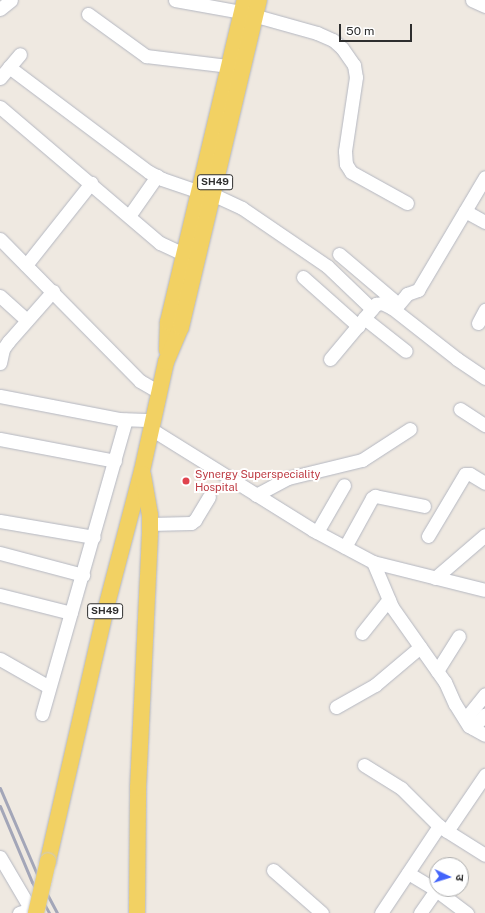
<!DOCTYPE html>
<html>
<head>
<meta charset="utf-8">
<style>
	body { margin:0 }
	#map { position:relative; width:485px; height:913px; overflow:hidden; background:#efe9e1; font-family:"Public Sans","Noto Sans Devanagari",sans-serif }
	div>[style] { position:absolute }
	.roads { filter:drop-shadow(0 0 1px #b4b7c1) drop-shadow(0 0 1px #b4b7c1) }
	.minor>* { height:13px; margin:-6.5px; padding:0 6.5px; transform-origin:6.5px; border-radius:6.5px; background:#fff }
	.major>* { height:16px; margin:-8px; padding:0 8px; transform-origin:8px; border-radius:8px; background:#f2d163 }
	.rail>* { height:3px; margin:-1.5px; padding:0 1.5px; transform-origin:1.5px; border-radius:1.5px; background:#a3a6b8 }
	.bridges { filter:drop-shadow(0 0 1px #c9c9c9) drop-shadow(0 0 1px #c9c9c9) }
	.major-bridge>* { height:16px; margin:-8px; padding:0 8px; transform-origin:8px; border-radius:8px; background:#f2d163 }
	.dots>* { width:11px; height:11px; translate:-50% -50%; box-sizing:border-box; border:2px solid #fff; border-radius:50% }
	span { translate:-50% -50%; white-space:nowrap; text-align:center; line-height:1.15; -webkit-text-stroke:4px #fff; paint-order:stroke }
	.shield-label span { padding:1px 3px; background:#fff; border:1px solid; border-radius:3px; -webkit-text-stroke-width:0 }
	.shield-label { font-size:10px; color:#2e2e2e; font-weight:700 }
	.health-label { font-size:11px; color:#be3a42 }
	.left { translate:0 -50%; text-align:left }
	.north { position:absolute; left:429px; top:857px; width:40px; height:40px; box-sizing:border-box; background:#fff; border:1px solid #ababab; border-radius:50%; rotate:94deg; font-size:11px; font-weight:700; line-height:16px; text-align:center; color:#2e2e2e }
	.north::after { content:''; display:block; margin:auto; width:14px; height:18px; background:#4264fb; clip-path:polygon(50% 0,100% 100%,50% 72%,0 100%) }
	.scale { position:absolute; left:339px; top:24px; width:73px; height:18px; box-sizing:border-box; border:2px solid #2e2e2e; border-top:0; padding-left:5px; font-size:12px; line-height:14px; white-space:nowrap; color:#2e2e2e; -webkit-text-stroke:3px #fff; paint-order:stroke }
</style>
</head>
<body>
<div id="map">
	<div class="roads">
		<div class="minor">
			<i style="left:175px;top:0;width:68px;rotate:10.2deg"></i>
			<i style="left:242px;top:12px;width:78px;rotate:15.6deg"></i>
			<i style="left:317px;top:33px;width:17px;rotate:24deg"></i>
			<i style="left:333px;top:40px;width:12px;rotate:42deg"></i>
			<i style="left:342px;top:48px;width:21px;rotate:55deg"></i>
			<i style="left:354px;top:65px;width:12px;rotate:81deg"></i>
			<i style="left:356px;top:77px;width:75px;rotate:98.5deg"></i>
			<i style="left:345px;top:151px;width:13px;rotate:86deg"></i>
			<i style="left:346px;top:164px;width:9px;rotate:58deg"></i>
			<i style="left:351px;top:172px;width:64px;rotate:29deg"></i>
			<i style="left:472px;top:0;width:14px;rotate:25deg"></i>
			<i style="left:0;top:9px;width:14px;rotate:-39deg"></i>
			<i style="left:88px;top:14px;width:72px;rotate:35.9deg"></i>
			<i style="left:146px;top:56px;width:84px;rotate:6.9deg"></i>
			<i style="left:9px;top:67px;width:175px;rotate:36.9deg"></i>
			<i style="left:149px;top:172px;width:15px;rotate:28deg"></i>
			<i style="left:162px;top:179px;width:39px;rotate:19deg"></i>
			<i style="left:0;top:78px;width:31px;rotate:-50deg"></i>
			<i style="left:0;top:107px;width:210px;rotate:40.4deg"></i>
			<i style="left:160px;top:243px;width:26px;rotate:25deg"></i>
			<i style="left:212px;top:194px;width:33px;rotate:25deg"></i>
			<i style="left:242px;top:208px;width:103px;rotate:34.3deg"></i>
			<i style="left:327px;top:266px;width:62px;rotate:43.7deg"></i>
			<i style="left:465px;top:211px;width:23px;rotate:29deg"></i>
			<i style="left:129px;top:216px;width:49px;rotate:-55deg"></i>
			<i style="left:0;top:239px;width:199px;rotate:45.4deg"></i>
			<i style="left:140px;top:381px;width:22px;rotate:30deg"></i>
			<i style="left:339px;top:254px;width:77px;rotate:40.3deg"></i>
			<i style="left:26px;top:265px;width:105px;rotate:-51.6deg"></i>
			<i style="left:303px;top:277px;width:74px;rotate:41.7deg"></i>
			<i style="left:0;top:296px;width:36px;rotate:42deg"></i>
			<i style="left:392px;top:308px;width:83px;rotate:38.1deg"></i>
			<i style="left:457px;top:359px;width:34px;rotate:34deg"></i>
			<i style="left:364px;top:318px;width:53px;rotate:38.2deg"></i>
			<i style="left:478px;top:323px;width:15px;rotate:-62deg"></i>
			<i style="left:330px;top:359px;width:72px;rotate:-50.1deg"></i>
			<i style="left:376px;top:304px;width:6px;rotate:-9deg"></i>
			<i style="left:382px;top:303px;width:11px;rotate:27deg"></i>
			<i style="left:392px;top:308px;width:5px;rotate:-22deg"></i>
			<i style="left:397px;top:306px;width:16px;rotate:-50deg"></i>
			<i style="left:407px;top:294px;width:12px;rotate:-20deg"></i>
			<i style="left:418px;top:290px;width:131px;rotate:-59.3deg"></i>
			<i style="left:0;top:363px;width:14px;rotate:-78deg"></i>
			<i style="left:3px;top:349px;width:9px;rotate:-54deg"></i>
			<i style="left:8px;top:342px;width:68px;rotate:-48.6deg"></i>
			<i style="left:0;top:396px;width:121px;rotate:10.9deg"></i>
			<i style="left:119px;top:419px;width:34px;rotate:2deg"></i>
			<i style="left:460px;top:409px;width:30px;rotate:33deg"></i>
			<i style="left:151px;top:429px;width:191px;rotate:31.9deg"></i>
			<i style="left:313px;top:530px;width:68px;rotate:28.1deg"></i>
			<i style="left:373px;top:562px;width:115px;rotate:14deg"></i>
			<i style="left:0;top:439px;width:117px;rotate:10.8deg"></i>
			<i style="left:256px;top:495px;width:36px;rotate:-28deg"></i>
			<i style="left:288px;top:478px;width:76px;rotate:-13.7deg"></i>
			<i style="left:362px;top:460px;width:57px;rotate:-32.9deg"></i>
			<i style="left:0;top:521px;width:95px;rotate:9.7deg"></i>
			<i style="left:150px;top:524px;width:41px;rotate:-1.4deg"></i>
			<i style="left:191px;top:523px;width:5px;rotate:-37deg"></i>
			<i style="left:195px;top:520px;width:27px;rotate:-59deg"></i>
			<i style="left:317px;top:532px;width:54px;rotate:-60.1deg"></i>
			<i style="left:428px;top:536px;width:72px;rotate:-59.2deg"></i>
			<i style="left:465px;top:474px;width:5px"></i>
			<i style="left:470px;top:474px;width:17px;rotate:31deg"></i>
			<i style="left:345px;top:547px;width:56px;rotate:-61.1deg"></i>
			<i style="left:372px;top:498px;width:4px;rotate:-34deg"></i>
			<i style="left:375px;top:496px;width:50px;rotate:11.5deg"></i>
			<i style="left:0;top:553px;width:86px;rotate:14.8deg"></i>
			<i style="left:373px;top:562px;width:49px;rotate:67.1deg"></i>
			<i style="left:392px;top:607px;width:92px;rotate:54.8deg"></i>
			<i style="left:445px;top:682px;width:24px;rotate:66deg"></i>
			<i style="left:455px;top:704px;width:26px;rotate:58deg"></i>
			<i style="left:469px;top:726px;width:18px;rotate:29deg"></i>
			<i style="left:435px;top:578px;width:66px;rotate:-40.7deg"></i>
			<i style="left:0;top:595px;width:73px;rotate:14.2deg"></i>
			<i style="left:362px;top:633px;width:43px;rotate:-51.5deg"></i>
			<i style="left:0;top:659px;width:56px;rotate:29.7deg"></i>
			<i style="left:437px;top:671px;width:41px;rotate:-57.8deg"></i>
			<i style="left:336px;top:707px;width:45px;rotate:-29.4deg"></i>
			<i style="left:375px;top:685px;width:59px;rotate:-40.2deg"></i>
			<i style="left:42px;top:714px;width:306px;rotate:-74.1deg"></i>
			<i style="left:465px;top:719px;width:32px;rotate:-51deg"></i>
			<i style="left:473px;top:728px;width:18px;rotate:-49deg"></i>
			<i style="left:364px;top:765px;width:44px;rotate:31.9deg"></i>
			<i style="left:401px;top:788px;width:54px;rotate:45deg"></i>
			<i style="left:439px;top:826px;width:54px;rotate:32.2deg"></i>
			<i style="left:447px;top:831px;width:68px;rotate:-55.8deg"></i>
			<i style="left:0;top:857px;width:65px;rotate:59.5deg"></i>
			<i style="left:273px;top:870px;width:65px;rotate:41.3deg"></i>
			<i style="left:408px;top:873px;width:33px;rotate:31deg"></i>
			<i style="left:436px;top:890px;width:39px;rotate:37deg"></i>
			<i style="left:19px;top:913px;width:13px;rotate:-18deg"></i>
			<i style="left:381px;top:913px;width:105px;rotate:-56.3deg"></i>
			<i style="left:420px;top:913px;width:28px;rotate:-55deg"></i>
		</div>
		<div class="major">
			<i style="left:167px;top:350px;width:28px;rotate:-88deg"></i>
			<i style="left:168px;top:322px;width:331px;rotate:-76.6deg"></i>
			<i style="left:48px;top:861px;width:260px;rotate:-77.1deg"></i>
			<i style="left:106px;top:608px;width:142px;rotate:-75.3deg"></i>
			<i style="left:142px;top:471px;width:112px;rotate:-77.6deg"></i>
			<i style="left:166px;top:362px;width:38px;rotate:-67deg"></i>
			<i style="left:181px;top:327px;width:336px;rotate:-76.6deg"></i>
			<i style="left:137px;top:913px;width:125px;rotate:-89.5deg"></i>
			<i style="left:138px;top:788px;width:258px;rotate:-87.3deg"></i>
			<i style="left:150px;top:530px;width:15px;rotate:-90deg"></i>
			<i style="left:150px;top:515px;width:41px;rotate:-99.9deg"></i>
		</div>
	</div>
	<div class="rail">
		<i style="left:0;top:788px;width:99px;rotate:66.8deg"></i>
		<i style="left:39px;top:879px;width:38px;rotate:62deg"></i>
		<i style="left:0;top:806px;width:82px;rotate:67.2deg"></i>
		<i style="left:32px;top:882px;width:35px;rotate:61deg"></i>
	</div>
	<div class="bridges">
		<div class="major-bridge">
			<i style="left:36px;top:913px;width:53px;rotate:-77deg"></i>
		</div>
	</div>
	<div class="dots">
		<i style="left:186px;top:481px;background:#e0444e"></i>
	</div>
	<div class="shield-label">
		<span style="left:215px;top:182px">SH49</span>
		<span style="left:105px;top:611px">SH49</span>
	</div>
	<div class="health-label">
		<span class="left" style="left:195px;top:481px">Synergy Superspeciality<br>Hospital</span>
	</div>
	<div class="north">उ</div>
	<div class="scale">50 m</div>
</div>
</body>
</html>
